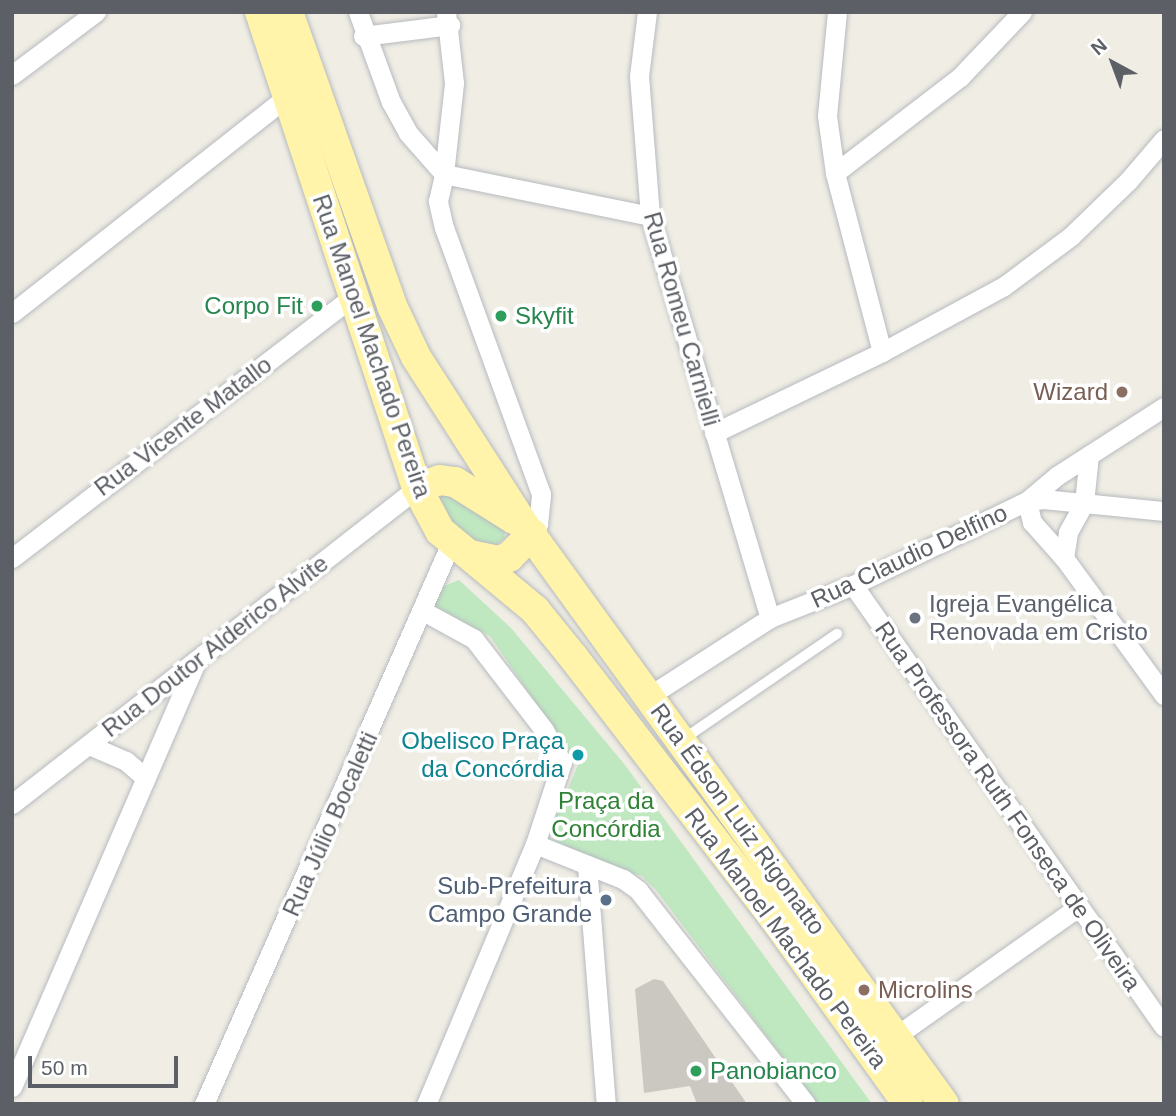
<!DOCTYPE html>
<html>
<head>
<meta charset="utf-8">
<style>
	body { margin:0 }
	#map { position:relative; width:1176px; height:1116px; overflow:hidden; background:#efede4; font-family:Helvetica,sans-serif }
	div>[style] { position:absolute }
	.green>* { inset:0; background:#bfe8c1 }
	.building>* { inset:0; background:#cac8c1 }
	.roads { filter:drop-shadow(0 0 2px #b7babf) drop-shadow(0 0 2px #b7babf) }
	.lane>* { height:10px; margin:-5px; padding:0 5px; transform-origin:5px; border-radius:5px; background:#fff }
	.street>* { height:19px; margin:-9.5px; padding:0 9.5px; transform-origin:9.5px; border-radius:9.5px; background:#fff }
	.primary>* { height:30px; margin:-15px; padding:0 15px; transform-origin:15px; border-radius:15px; background:#fff4aa }
	.dots>* { width:19px; height:19px; translate:-50% -50%; box-sizing:border-box; border:4px solid #fff; border-radius:50% }
	span { translate:-50% -50%; white-space:nowrap; text-align:center; line-height:1.15; -webkit-text-stroke:7px #fff; paint-order:stroke }
	.leisure-label { font-size:24px; color:#27864d }
	.right { translate:-100% -50%; text-align:right }
	.left { translate:0 -50%; text-align:left }
	.street-label { font-size:24px; color:#5c6066 }
	.education-label { font-size:24px; color:#785e54 }
	.worship-label { font-size:24px; color:#5b616d }
	.culture-label { font-size:24px; color:#0d838f }
	.park-label { font-size:24px; color:#2f8235 }
	.service-label { font-size:24px; color:#4e5e75 }
	.frame { position:absolute; inset:0; border:14px solid #5c6066; pointer-events:none }
	.north { position:absolute; left:1078px; top:28px; width:70px; height:70px; -webkit-text-stroke:5px #fff; paint-order:stroke; rotate:319deg; font-size:19px; font-weight:700; line-height:28px; text-align:center; color:#5c6066 }
	.north::after { content:''; display:block; margin:auto; width:24px; height:32px; background:#5c6066; clip-path:polygon(50% 0,100% 100%,50% 72%,0 100%) }
	.scale { position:absolute; left:28px; top:1056px; width:150px; height:32px; box-sizing:border-box; border:4px solid #5c6066; border-top:0; padding-left:9px; font-size:21px; line-height:24px; white-space:nowrap; color:#5c6066; -webkit-text-stroke:5px #fff; paint-order:stroke }
</style>
</head>
<body>
<div id="map">
	<div class="green">
		<i style="clip-path:polygon(440px 488px,504px 529px,505px 538px,489px 549px,442px 521px,429px 497px)"></i>
		<i style="clip-path:polygon(459px 580px,511px 628px,625px 765px,872px 1104px,818px 1104px,656px 890px,642px 876px,604px 866px,552px 839px,554px 821px,578px 765px,490px 636px,434px 606px,444px 586px)"></i>
	</div>
	<div class="building">
		<i style="clip-path:polygon(654px 979px,663px 981px,747px 1104px,697px 1104px,690px 1086px,644px 1093px,635px 989px)"></i>
	</div>
	<div class="roads">
		<div class="lane">
			<i style="left:682px;top:740px;width:188px;rotate:-34.4deg"></i>
		</div>
		<div class="street">
			<i style="left:358px;top:12px;width:96px;rotate:69.9deg"></i>
			<i style="left:391px;top:102px;width:35px;rotate:61deg"></i>
			<i style="left:408px;top:133px;width:55px;rotate:48.7deg"></i>
			<i style="left:444px;top:174px;width:92px;rotate:-83.7deg"></i>
			<i style="left:454px;top:83px;width:71px;rotate:-96.4deg"></i>
			<i style="left:647px;top:12px;width:64px;rotate:97.1deg"></i>
			<i style="left:639px;top:76px;width:140px;rotate:85.5deg"></i>
			<i style="left:650px;top:216px;width:420px;rotate:73.4deg"></i>
			<i style="left:837px;top:12px;width:104px;rotate:95.5deg"></i>
			<i style="left:827px;top:116px;width:58px;rotate:82deg"></i>
			<i style="left:835px;top:173px;width:185px;rotate:75.3deg"></i>
			<i style="left:363px;top:36px;width:88px;rotate:-7.2deg"></i>
			<i style="left:12px;top:75px;width:105px;rotate:-36.9deg"></i>
			<i style="left:835px;top:173px;width:158px;rotate:-37.5deg"></i>
			<i style="left:960px;top:77px;width:90px;rotate:-46.4deg"></i>
			<i style="left:12px;top:313px;width:349px;rotate:-38.2deg"></i>
			<i style="left:714px;top:433px;width:187px;rotate:-25.7deg"></i>
			<i style="left:882px;top:352px;width:139px;rotate:-28.4deg"></i>
			<i style="left:1004px;top:286px;width:84px;rotate:-36.7deg"></i>
			<i style="left:1071px;top:236px;width:79px;rotate:-44deg"></i>
			<i style="left:1128px;top:181px;width:55px;rotate:-49.4deg"></i>
			<i style="left:1027px;top:501px;width:22px;rotate:77deg"></i>
			<i style="left:1032px;top:522px;width:48px;rotate:48.4deg"></i>
			<i style="left:1064px;top:558px;width:170px;rotate:53.9deg"></i>
			<i style="left:1027px;top:501px;width:16px;rotate:-7deg"></i>
			<i style="left:1043px;top:499px;width:122px;rotate:5.7deg"></i>
			<i style="left:532px;top:534px;width:12px;rotate:-59deg"></i>
			<i style="left:538px;top:524px;width:30px;rotate:-84deg"></i>
			<i style="left:541px;top:494px;width:283px;rotate:-110deg"></i>
			<i style="left:444px;top:228px;width:28px;rotate:-103deg"></i>
			<i style="left:438px;top:201px;width:28px;rotate:-77deg"></i>
			<i style="left:444px;top:174px;width:210px;rotate:11.5deg"></i>
			<i style="left:12px;top:558px;width:432px;rotate:-37.5deg"></i>
			<i style="left:1064px;top:558px;width:26px;rotate:-81deg"></i>
			<i style="left:1068px;top:532px;width:33px;rotate:-61deg"></i>
			<i style="left:1084px;top:503px;width:48px;rotate:-84.1deg"></i>
			<i style="left:853px;top:585px;width:540px;rotate:54.87deg"></i>
			<i style="left:423px;top:611px;width:58px;rotate:28.8deg"></i>
			<i style="left:474px;top:639px;width:115px;rotate:52.4deg"></i>
			<i style="left:544px;top:730px;width:37px;rotate:61deg"></i>
			<i style="left:562px;top:762px;width:86px;rotate:108.2deg"></i>
			<i style="left:535px;top:844px;width:282px;rotate:112.7deg"></i>
			<i style="left:649px;top:696px;width:144px;rotate:-32.8deg"></i>
			<i style="left:770px;top:618px;width:89px;rotate:-21.7deg"></i>
			<i style="left:853px;top:585px;width:193px;rotate:-25.8deg"></i>
			<i style="left:1027px;top:501px;width:40px;rotate:-40deg"></i>
			<i style="left:1058px;top:475px;width:126px;rotate:-32.7deg"></i>
			<i style="left:89px;top:745px;width:40px;rotate:23.4deg"></i>
			<i style="left:126px;top:761px;width:23px;rotate:41deg"></i>
			<i style="left:12px;top:804px;width:514px;rotate:-37.96deg"></i>
			<i style="left:535px;top:844px;width:95px;rotate:21.7deg"></i>
			<i style="left:623px;top:879px;width:19px;rotate:36deg"></i>
			<i style="left:638px;top:890px;width:272px;rotate:51.9deg"></i>
			<i style="left:587px;top:865px;width:240px;rotate:85.5deg"></i>
			<i style="left:896px;top:1036px;width:223px;rotate:-35.3deg"></i>
			<i style="left:12px;top:1087px;width:463px;rotate:-66.6deg"></i>
			<i style="left:204px;top:1104px;width:613px;rotate:-66.24deg"></i>
		</div>
		<div class="primary">
			<i style="left:260px;top:12px;width:501px;rotate:71.75deg"></i>
			<i style="left:417px;top:488px;width:49px;rotate:61.9deg"></i>
			<i style="left:440px;top:531px;width:124px;rotate:39.7deg"></i>
			<i style="left:535px;top:610px;width:62px;rotate:50.9deg"></i>
			<i style="left:574px;top:658px;width:324px;rotate:52.4deg"></i>
			<i style="left:772px;top:915px;width:233px;rotate:54.3deg"></i>
			<i style="left:288px;top:12px;width:312px;rotate:70.5deg"></i>
			<i style="left:392px;top:306px;width:56px;rotate:64.8deg"></i>
			<i style="left:416px;top:357px;width:200px;rotate:57.3deg"></i>
			<i style="left:524px;top:525px;width:715px;rotate:54.04deg"></i>
			<i style="left:417px;top:488px;width:24px;rotate:-19deg"></i>
			<i style="left:440px;top:480px;width:15px;rotate:8deg"></i>
			<i style="left:455px;top:482px;width:70px;rotate:32.1deg"></i>
			<i style="left:470px;top:555px;width:29px;rotate:12deg"></i>
			<i style="left:498px;top:561px;width:12px;rotate:-20deg"></i>
			<i style="left:509px;top:557px;width:33px;rotate:-45deg"></i>
		</div>
	</div>
	<div class="dots">
		<i style="left:317px;top:306px;background:#2e9e5b"></i>
		<i style="left:501px;top:316px;background:#2e9e5b"></i>
		<i style="left:1122px;top:392px;background:#8d6e63"></i>
		<i style="left:915px;top:618px;background:#6b7280"></i>
		<i style="left:578px;top:755px;background:#0f9aa8"></i>
		<i style="left:606px;top:900px;background:#5c6f8a"></i>
		<i style="left:864px;top:990px;background:#8d6e63"></i>
		<i style="left:696px;top:1071px;background:#2e9e5b"></i>
	</div>
	<div class="leisure-label">
		<span class="right" style="left:303px;top:306px">Corpo Fit</span>
		<span class="left" style="left:515px;top:316px">Skyfit</span>
		<span class="left" style="left:710px;top:1071px">Panobianco</span>
	</div>
	<div class="street-label">
		<span style="left:682px;top:319px;rotate:74deg">Rua Romeu Carnielli</span>
		<span style="left:372px;top:346px;rotate:71deg">Rua Manoel Machado Pereira</span>
		<span style="left:183px;top:426px;rotate:-37deg">Rua Vicente Matallo</span>
		<span style="left:909px;top:556px;rotate:-25deg">Rua Claudio Delfino</span>
		<span style="left:215px;top:646px;rotate:-38deg">Rua Doutor Alderico Alvite</span>
		<span style="left:1008px;top:806px;rotate:55deg">Rua Professora Ruth Fonseca de Oliveira</span>
		<span style="left:738px;top:819px;rotate:54deg">Rua Édson Luiz Rigonatto</span>
		<span style="left:330px;top:824px;rotate:-66deg">Rua Júlio Bocaletti</span>
		<span style="left:786px;top:938px;rotate:53deg">Rua Manoel Machado Pereira</span>
	</div>
	<div class="education-label">
		<span class="right" style="left:1108px;top:392px">Wizard</span>
		<span class="left" style="left:878px;top:990px">Microlins</span>
	</div>
	<div class="worship-label">
		<span class="left" style="left:929px;top:618px">Igreja Evangélica<br>Renovada em Cristo</span>
	</div>
	<div class="culture-label">
		<span class="right" style="left:564px;top:755px">Obelisco Praça<br>da Concórdia</span>
	</div>
	<div class="park-label">
		<span style="left:606px;top:815px">Praça da<br>Concórdia</span>
	</div>
	<div class="service-label">
		<span class="right" style="left:592px;top:900px">Sub-Prefeitura<br>Campo Grande</span>
	</div>
	<div class="frame"></div>
	<div class="north">N</div>
	<div class="scale">50 m</div>
</div>
</body>
</html>
